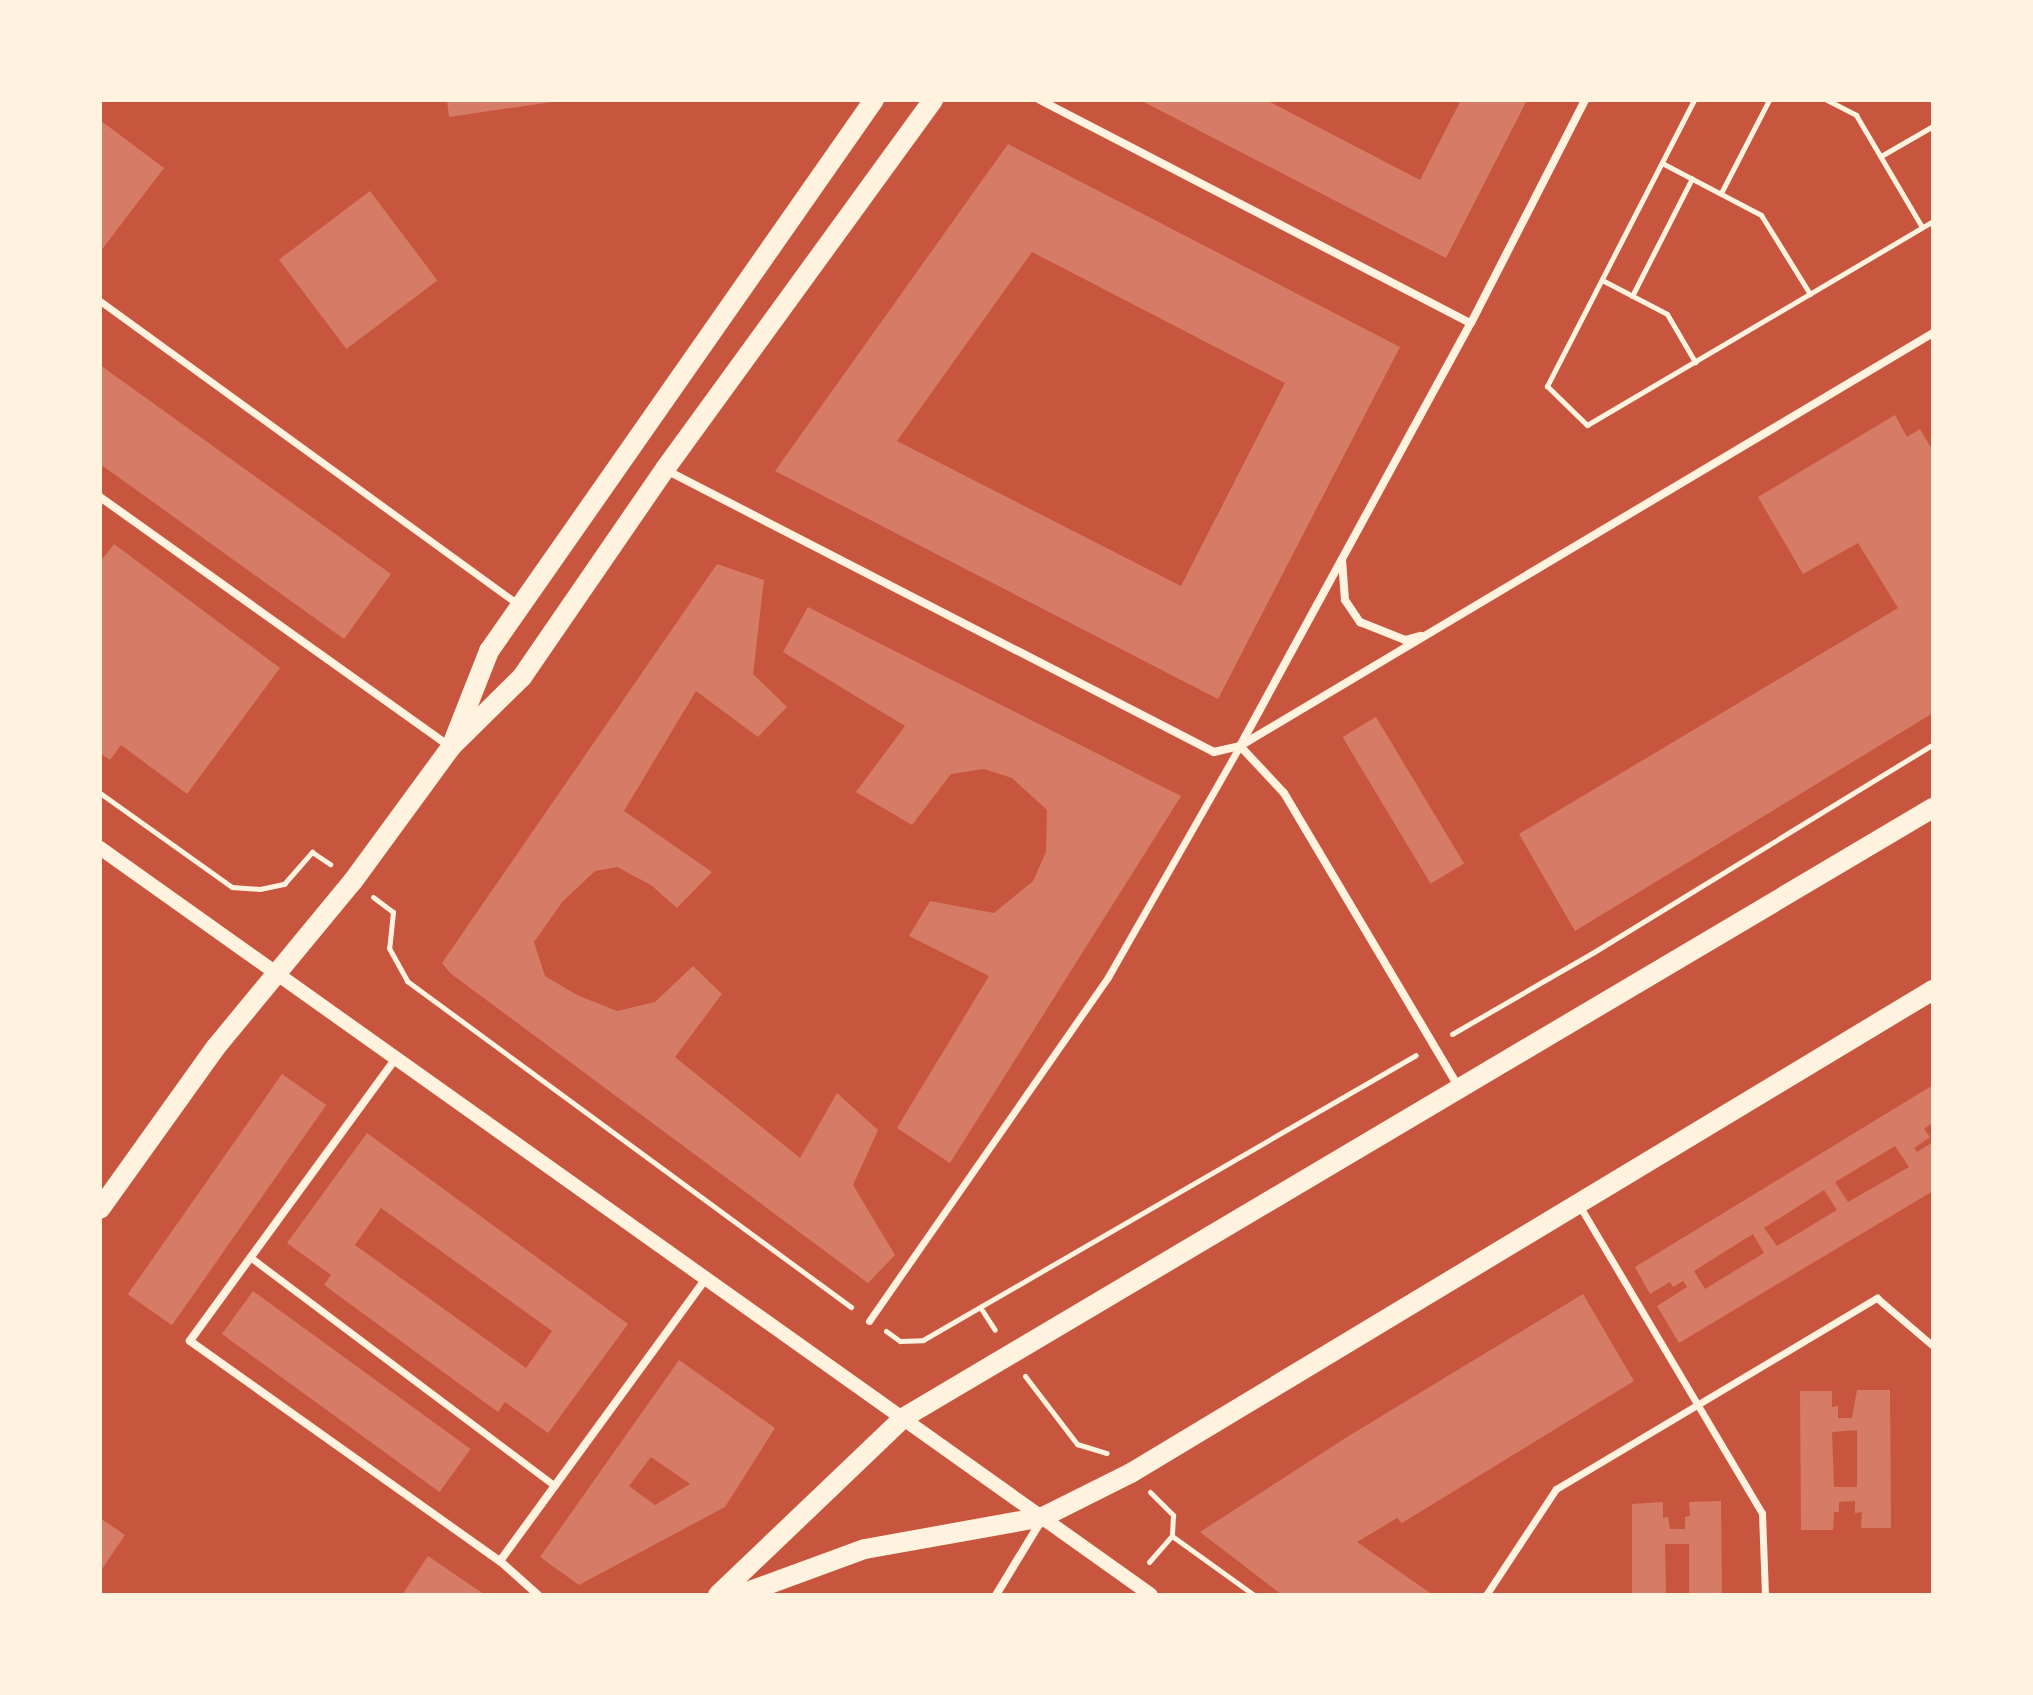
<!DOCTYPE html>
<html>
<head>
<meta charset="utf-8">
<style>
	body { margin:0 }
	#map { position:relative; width:2033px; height:1695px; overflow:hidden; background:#c8553d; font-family:Roboto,sans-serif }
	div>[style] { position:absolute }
	.building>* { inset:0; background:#d67c66; transform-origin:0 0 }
	.path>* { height:5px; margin:-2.5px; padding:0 2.5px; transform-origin:2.5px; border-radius:2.5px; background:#fff3e0 }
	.pedestrian>* { height:7px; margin:-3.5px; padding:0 3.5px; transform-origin:3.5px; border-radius:3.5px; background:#fff3e0 }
	.minor>* { height:8px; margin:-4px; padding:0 4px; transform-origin:4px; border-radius:4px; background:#fff3e0 }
	.tertiary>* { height:14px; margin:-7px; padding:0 7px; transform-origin:7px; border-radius:7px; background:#fff3e0 }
	.primary>* { height:20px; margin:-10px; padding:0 10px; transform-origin:10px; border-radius:10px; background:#fff3e0 }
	span { translate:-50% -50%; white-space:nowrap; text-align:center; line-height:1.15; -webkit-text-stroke:6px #fff3e0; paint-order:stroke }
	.frame { position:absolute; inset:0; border:102px solid #fff3e0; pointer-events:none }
</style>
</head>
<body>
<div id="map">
	<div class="building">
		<i style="clip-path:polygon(447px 100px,552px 100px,552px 102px,449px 117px)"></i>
		<i style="clip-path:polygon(1140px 100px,1266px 100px,1420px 180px,1461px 100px,1527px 100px,1446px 258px)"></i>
		<i style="clip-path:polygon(100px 120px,164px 168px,100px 252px)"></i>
		<i style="clip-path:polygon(evenodd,1008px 144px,1400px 347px,1218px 699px,775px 471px,1008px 144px,1032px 252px,1285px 383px,1181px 586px,897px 441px,1032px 252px)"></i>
		<i style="left:370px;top:191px;width:112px;height:114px;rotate:53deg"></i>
		<i style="clip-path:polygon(100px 365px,391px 574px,344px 639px,100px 464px)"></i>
		<i style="clip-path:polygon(1895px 415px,1907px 437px,1920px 429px,1933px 451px,1933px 713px,1575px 931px,1519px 834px,1898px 608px,1858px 543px,1803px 574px,1758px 497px)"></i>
		<i style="clip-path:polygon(114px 544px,280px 668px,187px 794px,121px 745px,110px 760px,100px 753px,100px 562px)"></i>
		<i style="clip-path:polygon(717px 564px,764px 580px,753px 674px,787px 707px,758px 737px,696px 691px,624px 811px,712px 872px,677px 908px,651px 885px,617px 867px,595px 871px,563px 901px,534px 942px,545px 976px,577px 995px,617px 1011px,655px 1002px,693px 966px,722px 994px,675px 1057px,800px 1158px,837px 1093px,878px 1130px,853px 1185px,895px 1255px,868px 1283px,450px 973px,442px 963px)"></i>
		<i style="clip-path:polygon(808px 607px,1181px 796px,950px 1163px,897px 1128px,989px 976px,909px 936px,930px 901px,994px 913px,1033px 881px,1046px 852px,1047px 810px,1012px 778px,984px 769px,951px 774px,912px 825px,856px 792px,905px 726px,783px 652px)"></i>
		<i style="left:1376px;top:717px;width:171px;height:39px;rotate:59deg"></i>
		<i style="left:282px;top:1074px;width:54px;height:269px;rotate:35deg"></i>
		<i style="clip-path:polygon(evenodd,1933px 1085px,1933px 1122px,1924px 1129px,1930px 1137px,1914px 1148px,1917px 1152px,1933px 1142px,1933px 1191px,1679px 1343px,1657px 1306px,1687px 1287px,1683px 1281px,1673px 1287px,1670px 1282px,1650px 1294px,1635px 1267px,1933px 1085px,1895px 1146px,1909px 1167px,1848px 1202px,1835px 1182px,1895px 1146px,1933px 1085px,1824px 1190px,1837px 1210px,1777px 1246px,1764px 1228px,1824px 1190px,1933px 1085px,1753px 1234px,1764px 1253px,1705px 1289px,1694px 1271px,1753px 1234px)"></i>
		<i style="clip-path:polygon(evenodd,367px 1133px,628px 1324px,548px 1433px,505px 1402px,498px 1412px,324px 1285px,331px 1275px,287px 1243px,367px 1133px,381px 1208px,552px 1331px,526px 1368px,355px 1245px,381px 1208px)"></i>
		<i style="left:253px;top:1291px;width:269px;height:53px;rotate:36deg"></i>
		<i style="clip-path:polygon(1583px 1294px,1634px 1381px,1402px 1523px,1397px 1518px,1357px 1542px,1433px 1595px,1282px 1595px,1200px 1532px,1347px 1437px)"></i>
		<i style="clip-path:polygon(evenodd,679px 1360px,775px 1428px,725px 1507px,579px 1585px,540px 1557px,679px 1360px,651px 1457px,690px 1484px,655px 1505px,629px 1486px,651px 1457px)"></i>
		<i style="clip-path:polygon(evenodd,1857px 1390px,1890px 1390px,1891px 1528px,1861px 1528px,1862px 1512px,1855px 1513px,1855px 1501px,1839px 1502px,1839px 1512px,1834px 1512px,1833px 1530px,1801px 1530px,1800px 1391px,1832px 1391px,1832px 1407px,1838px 1406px,1838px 1418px,1852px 1418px,1857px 1390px,1857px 1430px,1857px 1487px,1834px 1487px,1832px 1432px,1857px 1430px)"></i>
		<i style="clip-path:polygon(1721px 1501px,1722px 1595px,1689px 1595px,1689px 1544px,1665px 1544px,1666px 1595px,1632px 1595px,1632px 1504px,1663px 1502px,1663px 1518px,1668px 1517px,1670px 1529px,1685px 1529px,1685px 1517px,1690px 1516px,1689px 1502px)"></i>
		<i style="clip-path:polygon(100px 1518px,125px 1535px,100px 1572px)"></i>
		<i style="clip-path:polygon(428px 1556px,485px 1595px,402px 1595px)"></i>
	</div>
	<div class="path">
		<i style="left:1694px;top:100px;width:322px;rotate:117.2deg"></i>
		<i style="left:1547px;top:386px;width:56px;rotate:44.3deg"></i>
		<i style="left:1587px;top:425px;width:402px;rotate:-30.5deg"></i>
		<i style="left:1827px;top:100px;width:33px;rotate:27deg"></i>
		<i style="left:1856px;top:115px;width:130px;rotate:59.5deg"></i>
		<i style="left:1881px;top:156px;width:60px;rotate:-30deg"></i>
		<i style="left:1662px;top:163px;width:112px;rotate:27.7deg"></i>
		<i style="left:1761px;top:215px;width:93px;rotate:58.2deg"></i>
		<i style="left:1721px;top:193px;width:105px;rotate:-62.7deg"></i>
		<i style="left:1602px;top:280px;width:73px;rotate:27.6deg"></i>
		<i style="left:1667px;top:314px;width:56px;rotate:59.7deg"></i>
		<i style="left:1632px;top:296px;width:132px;rotate:-63deg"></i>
		<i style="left:100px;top:793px;width:162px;rotate:35.5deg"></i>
		<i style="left:232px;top:887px;width:28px;rotate:4deg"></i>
		<i style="left:260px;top:889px;width:25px;rotate:-12deg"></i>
		<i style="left:284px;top:884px;width:43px;rotate:-48.8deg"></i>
		<i style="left:312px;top:852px;width:22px;rotate:34deg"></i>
		<i style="left:373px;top:897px;width:25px;rotate:37deg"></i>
		<i style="left:393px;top:912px;width:36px;rotate:96deg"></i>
		<i style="left:389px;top:948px;width:38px;rotate:61deg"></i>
		<i style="left:407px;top:981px;width:551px;rotate:36.29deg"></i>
		<i style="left:1452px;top:1034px;width:164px;rotate:-30deg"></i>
		<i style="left:1594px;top:952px;width:398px;rotate:-31.5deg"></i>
		<i style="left:980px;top:1307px;width:27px;rotate:57deg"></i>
		<i style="left:886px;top:1331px;width:17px;rotate:36deg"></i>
		<i style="left:900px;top:1341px;width:23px;rotate:-2deg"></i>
		<i style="left:923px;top:1340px;width:569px;rotate:-30.03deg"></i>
		<i style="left:1025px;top:1376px;width:86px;rotate:52.6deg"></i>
		<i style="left:1077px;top:1444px;width:31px;rotate:17deg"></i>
		<i style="left:1150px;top:1492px;width:33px;rotate:45deg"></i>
		<i style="left:1173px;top:1515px;width:21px;rotate:93deg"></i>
		<i style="left:1172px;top:1536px;width:101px;rotate:35.7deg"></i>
		<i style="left:1149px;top:1562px;width:35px;rotate:-49deg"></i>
	</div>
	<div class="pedestrian">
		<i style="left:100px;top:301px;width:518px;rotate:35.96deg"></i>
		<i style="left:1579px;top:1205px;width:358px;rotate:59.3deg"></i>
		<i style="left:1762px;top:1513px;width:82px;rotate:87.9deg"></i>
		<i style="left:250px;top:1257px;width:381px;rotate:36.9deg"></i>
		<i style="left:869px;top:1321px;width:419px;rotate:-55.2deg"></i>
		<i style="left:1108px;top:977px;width:266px;rotate:-60.3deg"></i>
		<i style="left:1486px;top:1595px;width:127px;rotate:-56.6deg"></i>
		<i style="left:1556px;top:1489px;width:374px;rotate:-30.8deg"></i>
		<i style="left:1877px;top:1298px;width:74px;rotate:40.6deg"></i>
	</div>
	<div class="minor">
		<i style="left:1040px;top:100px;width:485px;rotate:27.4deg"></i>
		<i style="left:666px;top:470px;width:616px;rotate:27.23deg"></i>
		<i style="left:1214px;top:752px;width:27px;rotate:-13deg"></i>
		<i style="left:1240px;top:746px;width:807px;rotate:-30.79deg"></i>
		<i style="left:100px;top:497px;width:431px;rotate:35.5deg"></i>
		<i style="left:1342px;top:560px;width:40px;rotate:85.7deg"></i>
		<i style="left:1345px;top:600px;width:27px;rotate:56deg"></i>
		<i style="left:1360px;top:622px;width:48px;rotate:21.8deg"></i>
		<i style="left:1405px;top:640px;width:16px;rotate:-15deg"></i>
		<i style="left:1240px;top:746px;width:482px;rotate:-61.4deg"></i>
		<i style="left:1471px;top:323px;width:250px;rotate:-62.9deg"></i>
		<i style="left:1240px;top:746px;width:64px;rotate:46.9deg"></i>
		<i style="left:1284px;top:793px;width:343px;rotate:59.3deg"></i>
		<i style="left:396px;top:1058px;width:350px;rotate:126.1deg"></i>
		<i style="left:190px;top:1341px;width:380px;rotate:35.4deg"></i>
		<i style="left:500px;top:1561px;width:51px;rotate:41.8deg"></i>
		<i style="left:500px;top:1561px;width:350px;rotate:-53.9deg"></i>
		<i style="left:996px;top:1595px;width:87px;rotate:-58.7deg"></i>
	</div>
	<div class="tertiary">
		<i style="left:100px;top:848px;width:1289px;rotate:35.4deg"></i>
	</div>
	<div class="primary">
		<i style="left:454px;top:740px;width:96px;rotate:-68.5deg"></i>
		<i style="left:489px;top:651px;width:672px;rotate:-55.06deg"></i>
		<i style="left:100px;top:1209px;width:199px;rotate:-54.4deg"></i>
		<i style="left:216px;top:1047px;width:215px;rotate:-50.5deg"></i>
		<i style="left:353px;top:881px;width:166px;rotate:-53.8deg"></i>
		<i style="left:451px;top:747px;width:100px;rotate:-44.6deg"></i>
		<i style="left:522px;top:677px;width:252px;rotate:-55.5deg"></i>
		<i style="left:665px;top:469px;width:456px;rotate:-54deg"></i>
		<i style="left:718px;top:1595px;width:256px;rotate:-43.7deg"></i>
		<i style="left:903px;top:1418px;width:1197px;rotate:-30.64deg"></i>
		<i style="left:739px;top:1595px;width:134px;rotate:-20.1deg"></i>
		<i style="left:865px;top:1549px;width:181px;rotate:-10.2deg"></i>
		<i style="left:1043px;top:1517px;width:98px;rotate:-26.6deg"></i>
		<i style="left:1131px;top:1473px;width:936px;rotate:-31.06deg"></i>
	</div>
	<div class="frame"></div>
</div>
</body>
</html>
